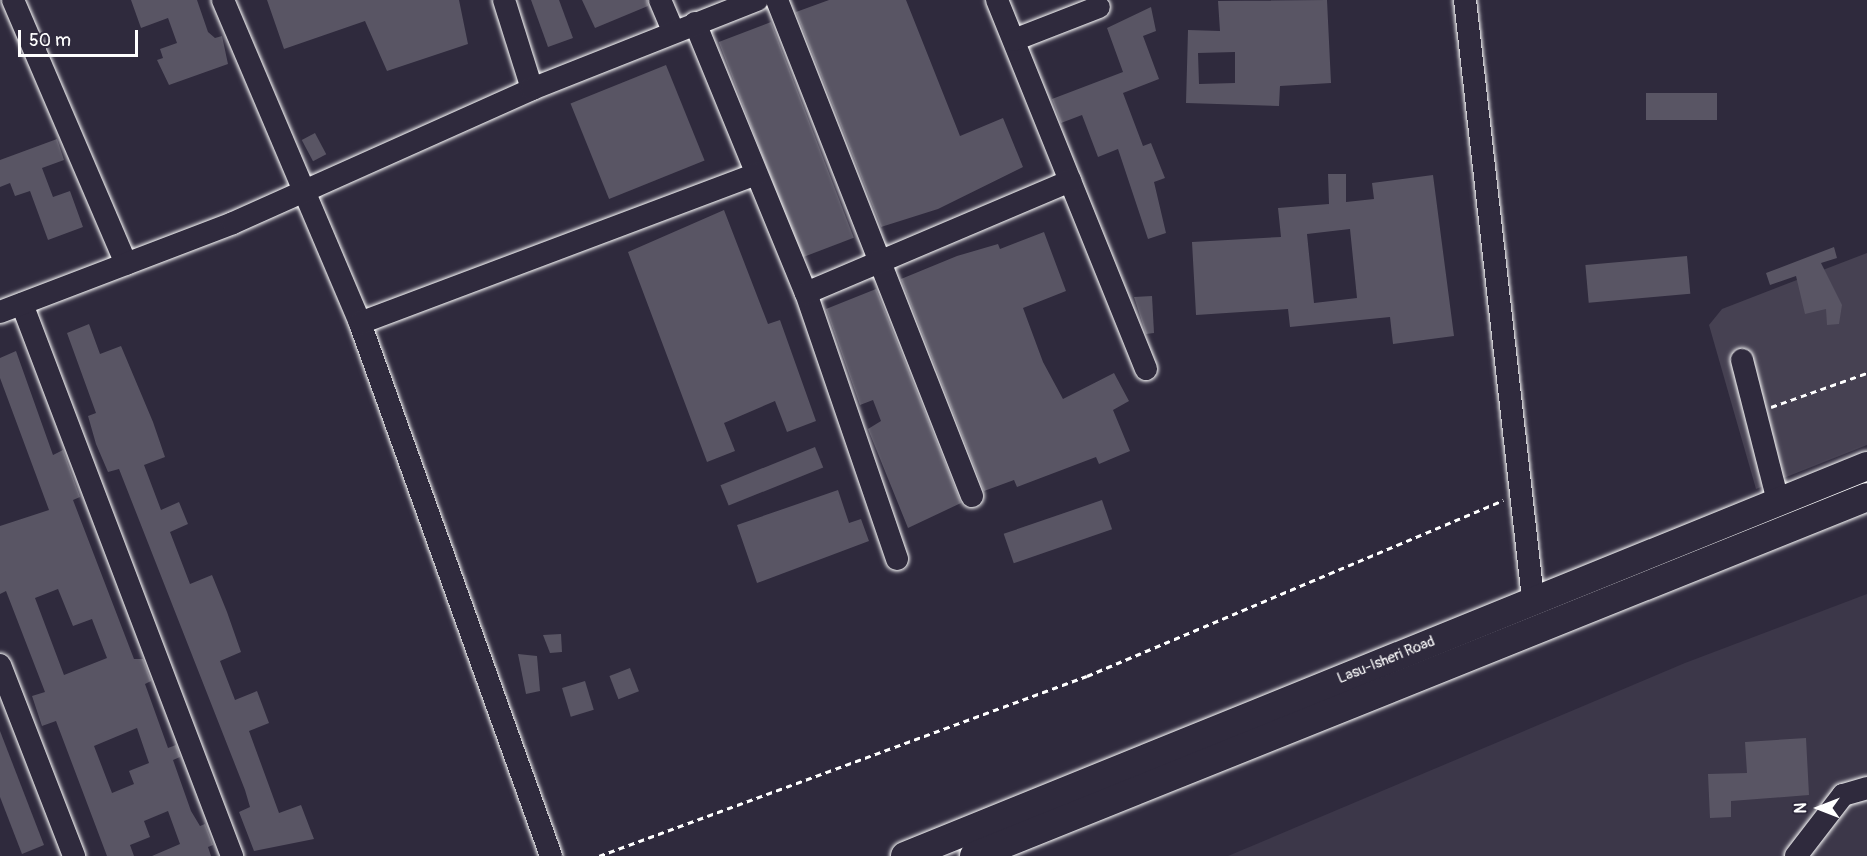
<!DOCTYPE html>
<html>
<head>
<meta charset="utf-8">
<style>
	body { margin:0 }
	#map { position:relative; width:1867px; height:856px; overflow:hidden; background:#2f2a3d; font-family:Pangolin,sans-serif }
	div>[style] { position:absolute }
	.built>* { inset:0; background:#3c3749 }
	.green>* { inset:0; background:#464152 }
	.building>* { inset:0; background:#595564; transform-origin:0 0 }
	.path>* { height:3px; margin-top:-1.5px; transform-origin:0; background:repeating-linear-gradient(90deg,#fff 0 6px,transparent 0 10.5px) }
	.roads { filter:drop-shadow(0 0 2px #fff) drop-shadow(0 0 2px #fff) }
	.minor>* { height:22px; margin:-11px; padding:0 11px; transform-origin:11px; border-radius:11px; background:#2f2a3d }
	.major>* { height:28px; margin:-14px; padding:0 14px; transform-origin:14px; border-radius:14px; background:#2f2a3d }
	span { translate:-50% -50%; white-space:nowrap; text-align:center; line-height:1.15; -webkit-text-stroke:4.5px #2f2a3d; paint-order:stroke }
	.street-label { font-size:15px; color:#fff }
	.north { position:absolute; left:1789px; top:778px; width:60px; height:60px; -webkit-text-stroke:4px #2f2a3d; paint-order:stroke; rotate:270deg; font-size:16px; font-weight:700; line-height:24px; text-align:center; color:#fff }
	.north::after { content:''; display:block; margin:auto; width:21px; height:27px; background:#fff; clip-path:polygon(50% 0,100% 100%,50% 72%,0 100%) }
	.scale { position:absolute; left:18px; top:30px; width:120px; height:27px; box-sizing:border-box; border:3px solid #fff; border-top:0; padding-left:8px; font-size:18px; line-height:21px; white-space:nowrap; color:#fff; -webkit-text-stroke:4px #2f2a3d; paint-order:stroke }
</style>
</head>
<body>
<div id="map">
	<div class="built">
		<i style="clip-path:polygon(1867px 594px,1867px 856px,1228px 856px,1685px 663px)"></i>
	</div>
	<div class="green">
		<i style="clip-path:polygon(1867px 253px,1867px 445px,1756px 489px,1709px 325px,1722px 309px)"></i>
	</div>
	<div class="building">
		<i style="clip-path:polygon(131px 0,197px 0,208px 32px,215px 38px,222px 36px,228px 64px,169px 85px,157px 60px,163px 58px,160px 49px,177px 43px,168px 18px,141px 28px)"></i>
		<i style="clip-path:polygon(267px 0,459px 0,468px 44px,387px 71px,365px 21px,284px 49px)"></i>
		<i style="clip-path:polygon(531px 0,559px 0,573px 38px,548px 47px)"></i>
		<i style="clip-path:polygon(582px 0,647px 0,648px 6px,595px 28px)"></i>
		<i style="clip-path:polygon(829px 0,906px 0,960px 136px,1003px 118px,1023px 167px,938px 209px,881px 227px,796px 12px)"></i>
		<i style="clip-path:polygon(evenodd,1327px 0,1331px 83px,1280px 86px,1279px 106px,1186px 103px,1188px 30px,1220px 31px,1218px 1px,1327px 0,1235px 52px,1235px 83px,1199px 84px,1198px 53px,1235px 52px)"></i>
		<i style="clip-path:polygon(1151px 7px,1156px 31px,1143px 36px,1159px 79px,1123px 93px,1143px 146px,1151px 143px,1165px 178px,1154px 182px,1166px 233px,1148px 239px,1118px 149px,1098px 157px,1082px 115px,1061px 123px,1052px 99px,1123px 72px,1107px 28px)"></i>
		<i style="left:771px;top:22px;width:231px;height:56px;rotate:69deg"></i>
		<i style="left:666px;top:65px;width:103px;height:103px;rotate:68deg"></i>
		<i style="left:1717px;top:93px;width:27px;height:71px;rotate:90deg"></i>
		<i style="left:315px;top:133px;width:24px;height:15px;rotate:62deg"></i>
		<i style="clip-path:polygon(57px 139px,64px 160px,42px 168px,53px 197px,70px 191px,83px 227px,48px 240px,30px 191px,15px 196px,10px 183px,0 187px,0 160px)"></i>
		<i style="clip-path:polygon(evenodd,1328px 174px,1346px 174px,1346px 202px,1374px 199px,1372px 183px,1433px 175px,1454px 336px,1393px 344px,1390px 317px,1290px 327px,1288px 309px,1196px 315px,1192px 242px,1281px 237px,1278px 208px,1329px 204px,1328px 174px,1350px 229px,1357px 298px,1314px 303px,1307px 234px,1350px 229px)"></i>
		<i style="clip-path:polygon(724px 210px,768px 324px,780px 320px,816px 421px,787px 432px,775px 401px,724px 423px,735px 451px,707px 462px,628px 252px)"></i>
		<i style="clip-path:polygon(1044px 232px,1066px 291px,1023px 308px,1043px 362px,1063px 399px,1114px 373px,1129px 401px,1113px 410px,1130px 451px,1099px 464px,1096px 457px,1017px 487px,1014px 480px,984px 491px,901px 279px,957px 256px,998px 244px,1000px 249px)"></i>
		<i style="clip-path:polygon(1834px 247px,1837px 258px,1821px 263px,1842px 305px,1839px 324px,1827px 325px,1826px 309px,1805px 314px,1796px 276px,1770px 285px,1766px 273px)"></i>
		<i style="left:1687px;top:256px;width:38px;height:102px;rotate:85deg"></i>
		<i style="clip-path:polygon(876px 289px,961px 503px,908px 528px,868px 429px,881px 421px,873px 400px,860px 405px,826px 309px)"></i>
		<i style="clip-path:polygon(1152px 296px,1154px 333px,1146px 334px,1134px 297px)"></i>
		<i style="clip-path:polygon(89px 324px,100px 354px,121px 346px,153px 422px,165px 457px,144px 465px,161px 510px,179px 502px,188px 524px,170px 532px,190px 584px,212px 575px,227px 612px,241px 652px,220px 661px,235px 700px,257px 691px,269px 723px,249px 731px,279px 813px,301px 805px,314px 839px,254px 851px,239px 812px,250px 807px,245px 790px,119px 469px,108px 472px,96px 444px,88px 416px,96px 413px,67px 333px)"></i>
		<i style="clip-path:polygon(evenodd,16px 351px,53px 455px,63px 450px,80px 497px,73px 500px,134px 659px,143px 659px,151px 681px,145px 684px,168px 748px,176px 745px,180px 757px,173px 760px,191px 811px,200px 826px,205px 824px,213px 845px,208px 847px,211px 856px,152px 856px,180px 844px,168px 811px,144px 821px,150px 837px,130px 845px,134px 856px,107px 856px,56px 721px,42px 726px,32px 696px,45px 692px,6px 591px,0 594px,0 526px,49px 510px,0 378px,0 358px,16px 351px,58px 589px,73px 626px,92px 619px,107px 658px,64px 675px,35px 598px,58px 589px,16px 351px,137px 728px,149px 763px,129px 771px,134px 784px,112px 793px,94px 746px,137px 728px)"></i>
		<i style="left:815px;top:447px;width:22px;height:102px;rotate:68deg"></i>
		<i style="clip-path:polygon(838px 490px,849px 523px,861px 519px,869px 541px,757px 583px,737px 525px)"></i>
		<i style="left:1102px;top:500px;width:31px;height:104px;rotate:71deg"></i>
		<i style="clip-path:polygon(561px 634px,562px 652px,550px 653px,543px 635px)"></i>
		<i style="clip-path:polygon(518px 654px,537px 656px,540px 691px,526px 694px)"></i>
		<i style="left:630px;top:668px;width:25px;height:22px;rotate:69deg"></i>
		<i style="left:585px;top:681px;width:30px;height:24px;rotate:73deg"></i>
		<i style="clip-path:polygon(0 731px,44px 845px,22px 854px,0 797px)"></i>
		<i style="clip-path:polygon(1806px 738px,1809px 795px,1731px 801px,1731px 817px,1710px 818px,1708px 774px,1747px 773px,1745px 742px)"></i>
	</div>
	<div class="path">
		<i style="left:1771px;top:407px;width:102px;rotate:-19.5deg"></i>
		<i style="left:599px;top:856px;width:520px;rotate:-20.25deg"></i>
		<i style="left:1087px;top:676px;width:452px;rotate:-22.9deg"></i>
	</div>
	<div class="roads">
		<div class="minor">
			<i style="left:13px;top:0;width:287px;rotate:66.8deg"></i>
			<i style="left:223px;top:0;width:351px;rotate:67deg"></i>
			<i style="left:360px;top:323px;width:566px;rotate:70.28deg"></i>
			<i style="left:504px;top:0;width:93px;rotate:72.5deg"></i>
			<i style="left:660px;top:0;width:34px;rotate:67deg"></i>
			<i style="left:777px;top:0;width:533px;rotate:68.54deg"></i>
			<i style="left:997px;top:0;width:398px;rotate:68deg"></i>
			<i style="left:1465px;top:0;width:603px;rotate:83.52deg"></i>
			<i style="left:695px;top:23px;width:292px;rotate:67.7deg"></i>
			<i style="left:806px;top:293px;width:281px;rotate:71.1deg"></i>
			<i style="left:1014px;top:40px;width:91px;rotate:-21.2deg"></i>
			<i style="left:806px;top:293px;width:287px;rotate:-23deg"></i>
			<i style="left:22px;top:304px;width:591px;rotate:69.17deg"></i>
			<i style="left:0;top:312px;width:249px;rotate:-20.9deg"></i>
			<i style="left:233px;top:223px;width:328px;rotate:-24.1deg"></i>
			<i style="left:532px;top:89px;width:242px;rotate:-21.6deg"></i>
			<i style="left:360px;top:323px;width:423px;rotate:-20.6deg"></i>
			<i style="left:1742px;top:360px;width:146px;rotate:75.7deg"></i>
			<i style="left:0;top:665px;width:205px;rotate:68.8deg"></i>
			<i style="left:1796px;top:856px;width:77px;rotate:-52.4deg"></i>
			<i style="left:1843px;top:795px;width:25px;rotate:-16deg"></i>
		</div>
		<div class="major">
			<i style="left:905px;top:856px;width:1038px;rotate:-22.07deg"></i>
			<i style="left:974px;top:856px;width:962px;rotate:-21.9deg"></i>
		</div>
	</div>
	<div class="street-label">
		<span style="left:1386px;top:660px;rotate:-22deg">Lasu-Isheri Road</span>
	</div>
	<div class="north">N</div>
	<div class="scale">50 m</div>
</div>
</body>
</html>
